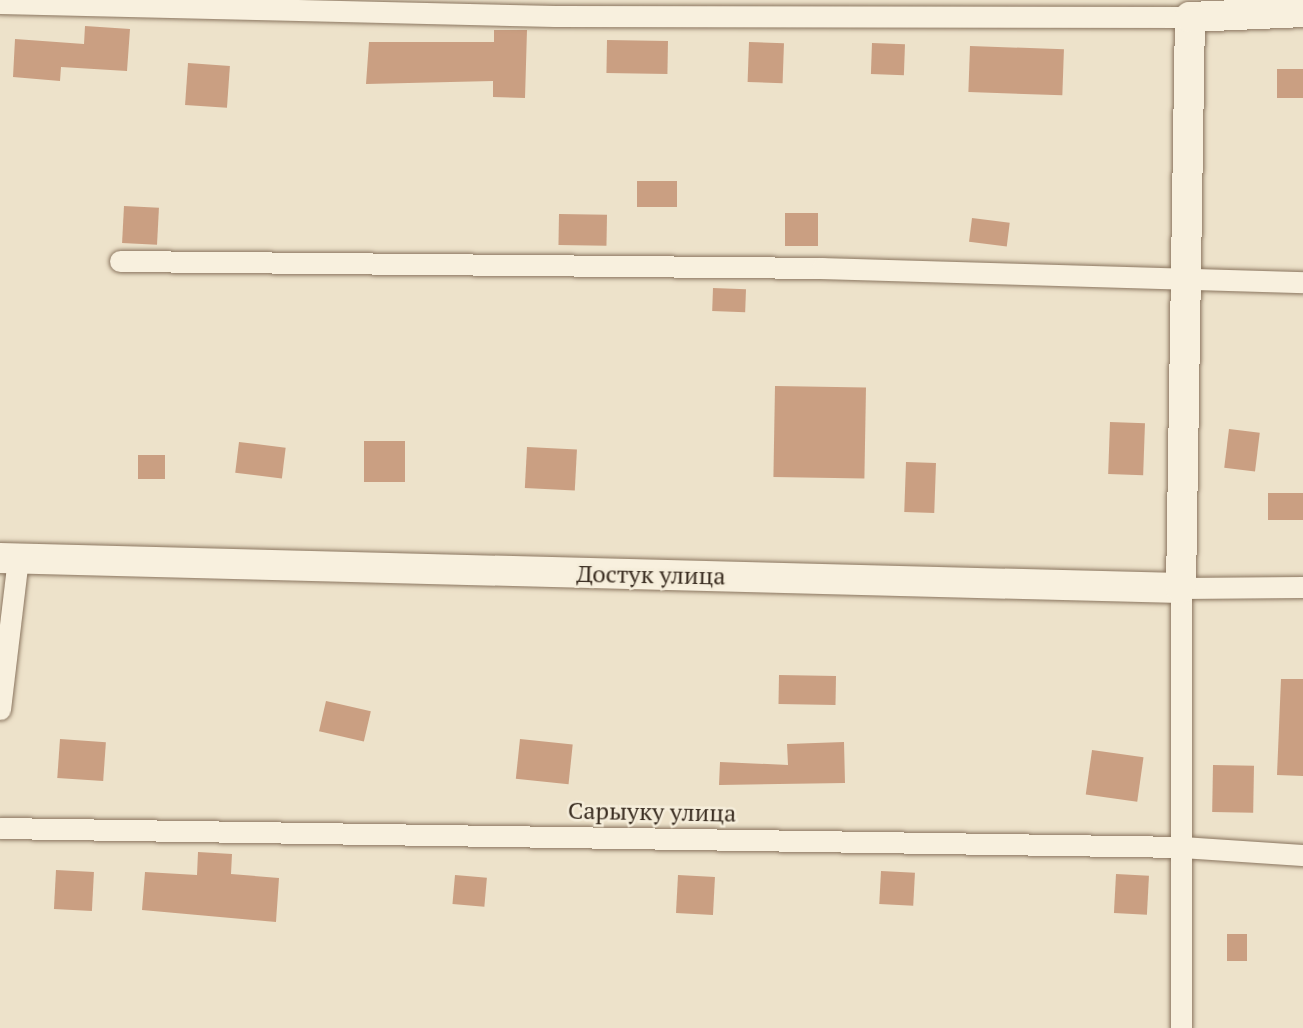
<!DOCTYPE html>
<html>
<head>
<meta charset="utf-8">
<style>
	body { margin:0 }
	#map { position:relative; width:1303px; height:1028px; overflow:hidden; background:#ede2ca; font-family:"PT Serif",serif }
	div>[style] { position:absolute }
	.building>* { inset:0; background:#ca9f82; transform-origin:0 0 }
	.roads { filter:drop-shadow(0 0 2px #8a755f) drop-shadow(0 0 2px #8a755f) }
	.minor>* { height:21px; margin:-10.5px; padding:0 10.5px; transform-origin:10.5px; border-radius:10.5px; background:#f8f0de }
	.secondary>* { height:30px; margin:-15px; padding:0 15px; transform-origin:15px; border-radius:15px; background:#f8f0de }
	span { translate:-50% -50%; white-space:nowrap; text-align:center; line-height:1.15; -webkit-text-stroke:5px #f5edda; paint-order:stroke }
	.street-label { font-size:24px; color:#3b2e22 }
</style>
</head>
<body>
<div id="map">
	<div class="building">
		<i style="clip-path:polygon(85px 26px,130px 29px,127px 71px,61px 67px,60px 81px,13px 77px,15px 39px,84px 44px)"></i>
		<i style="clip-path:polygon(494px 30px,527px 30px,525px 98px,493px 97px,493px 81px,366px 84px,369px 42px,494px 42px)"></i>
		<i style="left:607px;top:40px;width:61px;height:33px;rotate:1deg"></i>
		<i style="left:749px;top:42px;width:35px;height:40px;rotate:2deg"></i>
		<i style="left:872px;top:43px;width:33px;height:31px;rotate:2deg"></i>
		<i style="left:970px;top:46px;width:94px;height:46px;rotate:2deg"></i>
		<i style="left:188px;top:63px;width:42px;height:42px;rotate:4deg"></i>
		<i style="left:1277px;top:69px;width:26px;height:29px"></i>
		<i style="left:637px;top:181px;width:40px;height:26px"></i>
		<i style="left:124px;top:206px;width:35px;height:37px;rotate:3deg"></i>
		<i style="left:785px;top:213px;width:33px;height:33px"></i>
		<i style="left:559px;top:214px;width:48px;height:31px;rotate:1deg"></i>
		<i style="left:972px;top:218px;width:38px;height:24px;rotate:7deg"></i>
		<i style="left:713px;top:288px;width:33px;height:23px;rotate:2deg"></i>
		<i style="left:775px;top:386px;width:91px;height:91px;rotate:1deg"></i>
		<i style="left:1110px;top:422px;width:35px;height:52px;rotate:2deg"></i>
		<i style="left:1229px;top:429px;width:31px;height:39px;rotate:7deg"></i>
		<i style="left:364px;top:441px;width:41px;height:41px"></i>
		<i style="left:239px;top:442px;width:47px;height:31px;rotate:7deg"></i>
		<i style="left:527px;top:447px;width:50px;height:41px;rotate:3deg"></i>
		<i style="left:165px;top:455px;width:24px;height:27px;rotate:90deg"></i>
		<i style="left:906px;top:462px;width:30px;height:50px;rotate:2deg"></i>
		<i style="left:1303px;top:493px;width:27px;height:35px;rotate:90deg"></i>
		<i style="left:779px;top:675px;width:57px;height:29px;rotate:1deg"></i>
		<i style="clip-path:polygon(1281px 679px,1303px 679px,1303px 776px,1277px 775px)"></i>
		<i style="left:326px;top:701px;width:46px;height:31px;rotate:13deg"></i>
		<i style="left:60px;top:739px;width:46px;height:39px;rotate:4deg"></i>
		<i style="left:520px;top:739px;width:53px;height:40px;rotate:6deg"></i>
		<i style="clip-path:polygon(844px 742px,845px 783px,719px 785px,720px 762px,788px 765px,787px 744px)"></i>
		<i style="left:1092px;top:750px;width:52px;height:45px;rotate:8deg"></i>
		<i style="left:1213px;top:765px;width:41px;height:47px;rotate:1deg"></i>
		<i style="clip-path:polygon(198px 852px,232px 854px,231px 874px,279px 878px,276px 922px,142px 910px,145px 872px,197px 875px)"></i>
		<i style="left:56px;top:870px;width:38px;height:39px;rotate:3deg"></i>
		<i style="left:881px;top:871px;width:34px;height:33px;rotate:3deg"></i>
		<i style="left:1116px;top:874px;width:33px;height:39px;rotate:3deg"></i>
		<i style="left:455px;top:875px;width:32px;height:29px;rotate:5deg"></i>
		<i style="left:678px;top:875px;width:37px;height:38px;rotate:3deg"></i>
		<i style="left:1227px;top:934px;width:20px;height:27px"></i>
	</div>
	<div class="roads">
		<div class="minor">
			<i style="left:0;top:3px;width:555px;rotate:1.34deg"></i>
			<i style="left:555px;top:16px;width:635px;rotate:0.09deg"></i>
			<i style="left:120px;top:261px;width:702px;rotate:0.57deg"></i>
			<i style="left:822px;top:268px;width:481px;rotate:1.7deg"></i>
			<i style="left:0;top:709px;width:151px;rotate:-83.2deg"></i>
			<i style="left:0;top:828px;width:1181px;rotate:0.92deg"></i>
			<i style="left:1181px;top:847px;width:122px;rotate:3.8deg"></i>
			<i style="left:1181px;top:1028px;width:440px;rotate:-90deg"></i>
			<i style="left:1181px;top:588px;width:122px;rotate:-0.5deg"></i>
		</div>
		<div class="secondary">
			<i style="left:0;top:558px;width:1181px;rotate:1.46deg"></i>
			<i style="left:1181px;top:588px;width:571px;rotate:-89.1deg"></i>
			<i style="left:1190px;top:17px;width:113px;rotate:-2.5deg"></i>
		</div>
	</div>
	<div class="street-label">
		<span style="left:651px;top:575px;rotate:1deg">Достук улица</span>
		<span style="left:652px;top:812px;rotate:1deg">Сарыуку улица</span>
	</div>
</div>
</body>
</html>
